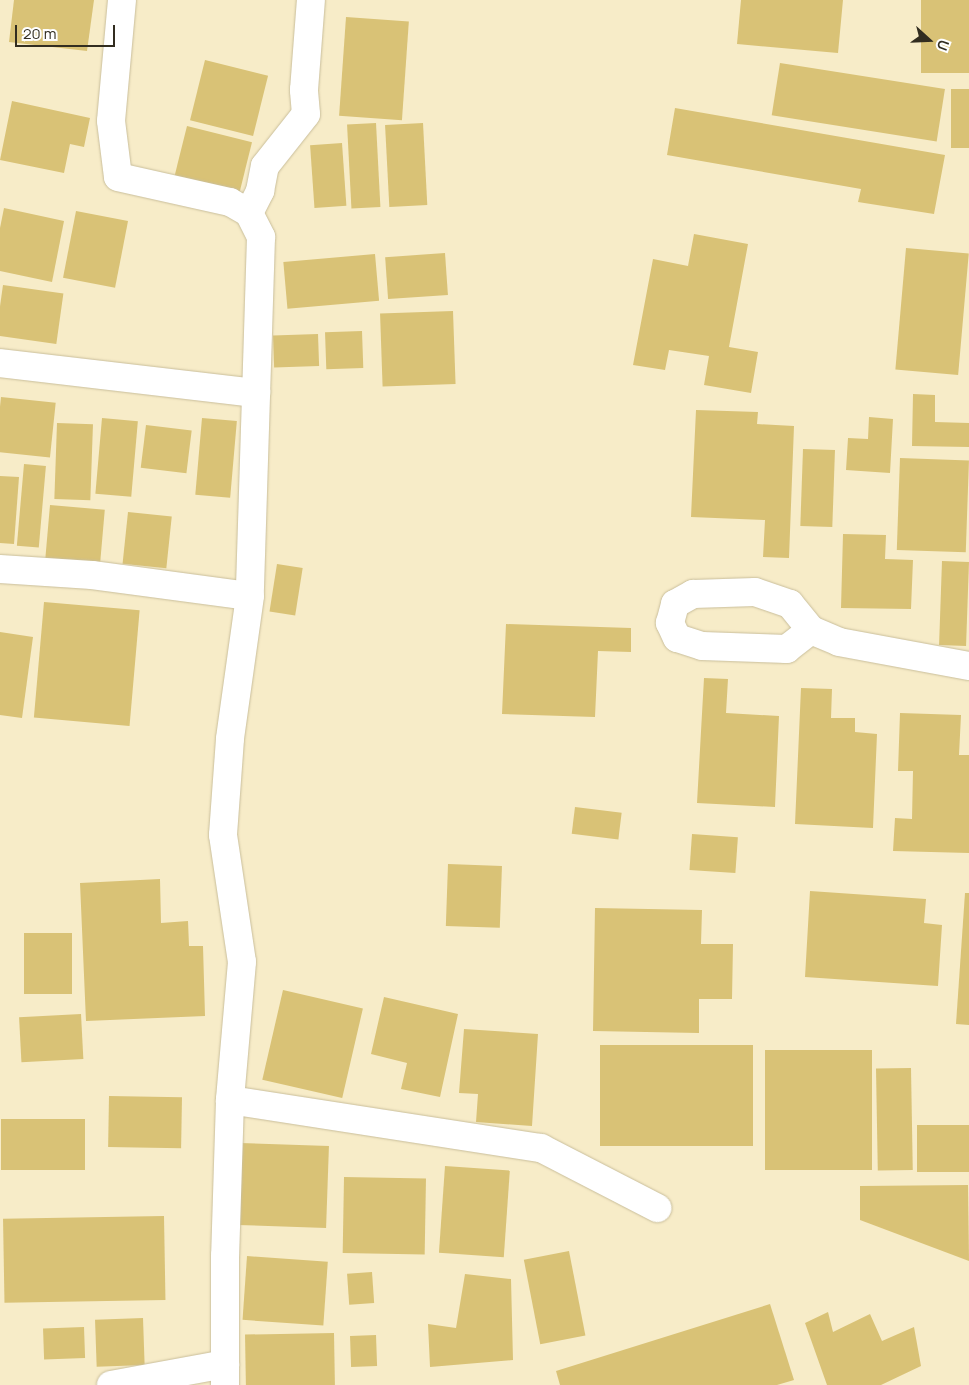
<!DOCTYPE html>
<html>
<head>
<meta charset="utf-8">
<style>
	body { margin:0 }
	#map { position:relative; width:969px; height:1385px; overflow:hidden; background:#f7ecc8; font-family:Manrope,sans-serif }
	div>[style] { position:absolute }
	.building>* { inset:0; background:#d9c276; transform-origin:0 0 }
	.roads { filter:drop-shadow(0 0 1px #c9be9b) drop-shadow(0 0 1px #c9be9b) }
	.minor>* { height:28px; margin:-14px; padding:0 14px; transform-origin:14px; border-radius:14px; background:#fff }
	span { translate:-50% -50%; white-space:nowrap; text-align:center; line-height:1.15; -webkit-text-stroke:4px #fff; paint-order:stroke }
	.north { position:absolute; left:904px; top:15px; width:50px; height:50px; -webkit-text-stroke:4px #fff; paint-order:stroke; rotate:110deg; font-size:14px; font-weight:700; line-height:20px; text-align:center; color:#322d20 }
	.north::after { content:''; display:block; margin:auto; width:18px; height:22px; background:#322d20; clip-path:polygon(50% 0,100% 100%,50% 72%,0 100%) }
	.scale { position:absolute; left:15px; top:25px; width:100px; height:22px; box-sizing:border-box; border:2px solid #322d20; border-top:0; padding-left:6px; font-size:15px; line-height:18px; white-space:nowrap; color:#322d20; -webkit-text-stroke:4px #fff; paint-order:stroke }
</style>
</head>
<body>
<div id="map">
	<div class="building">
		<i style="clip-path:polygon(14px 0,94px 0,87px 51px,9px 42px)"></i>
		<i style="clip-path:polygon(741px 0,843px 0,838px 53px,737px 44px)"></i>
		<i style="left:921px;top:0;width:48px;height:73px"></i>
		<i style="left:346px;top:17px;width:63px;height:99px;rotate:4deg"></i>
		<i style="left:205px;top:60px;width:65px;height:62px;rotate:14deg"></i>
		<i style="left:780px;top:63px;width:167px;height:53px;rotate:9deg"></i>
		<i style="left:969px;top:89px;width:59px;height:18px;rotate:90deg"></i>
		<i style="clip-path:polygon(12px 101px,90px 118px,84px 147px,70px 144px,64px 173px,0 160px)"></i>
		<i style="clip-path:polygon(675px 108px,945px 155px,934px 214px,858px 202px,861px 189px,667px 155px)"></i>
		<i style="left:376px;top:123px;width:84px;height:29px;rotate:87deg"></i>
		<i style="left:423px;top:123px;width:82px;height:38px;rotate:87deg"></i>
		<i style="left:187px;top:126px;width:67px;height:61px;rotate:14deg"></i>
		<i style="left:342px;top:143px;width:63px;height:32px;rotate:86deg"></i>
		<i style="clip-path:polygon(4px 208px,64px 221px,52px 282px,0 271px,0 228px)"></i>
		<i style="left:76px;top:211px;width:53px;height:68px;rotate:11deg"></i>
		<i style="clip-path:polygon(694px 234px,748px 244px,729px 347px,758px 352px,751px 393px,704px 385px,709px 356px,669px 350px,665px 370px,633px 365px,653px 259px,688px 266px)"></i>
		<i style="left:906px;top:248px;width:63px;height:122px;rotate:5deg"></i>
		<i style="left:445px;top:253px;width:42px;height:60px;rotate:86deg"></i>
		<i style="left:375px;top:254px;width:47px;height:92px;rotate:85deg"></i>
		<i style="left:3px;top:285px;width:61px;height:51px;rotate:8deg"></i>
		<i style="left:453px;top:311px;width:73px;height:73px;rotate:88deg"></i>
		<i style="left:362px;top:331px;width:37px;height:37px;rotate:88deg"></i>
		<i style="left:318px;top:334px;width:32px;height:45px;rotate:88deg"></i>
		<i style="clip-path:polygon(913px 394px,935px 395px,935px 422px,969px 423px,969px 447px,912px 446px)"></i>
		<i style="left:1px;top:397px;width:55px;height:55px;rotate:6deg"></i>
		<i style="clip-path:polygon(696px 410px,758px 412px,757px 424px,794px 426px,789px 558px,763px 557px,765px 520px,691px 517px)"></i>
		<i style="clip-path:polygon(869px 417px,893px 419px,890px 473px,846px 470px,848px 438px,868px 439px)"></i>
		<i style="left:102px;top:418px;width:36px;height:76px;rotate:5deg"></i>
		<i style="left:202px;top:418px;width:35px;height:77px;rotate:5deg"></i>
		<i style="left:57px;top:423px;width:36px;height:76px;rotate:2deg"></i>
		<i style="left:146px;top:425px;width:46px;height:43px;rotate:7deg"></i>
		<i style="left:803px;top:449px;width:32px;height:77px;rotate:2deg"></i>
		<i style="left:900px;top:458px;width:69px;height:92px;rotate:2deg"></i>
		<i style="left:24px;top:464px;width:22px;height:82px;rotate:5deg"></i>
		<i style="clip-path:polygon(0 476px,19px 477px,14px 544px,0 543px)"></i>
		<i style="left:50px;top:505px;width:55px;height:57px;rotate:5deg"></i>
		<i style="left:128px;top:512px;width:44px;height:52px;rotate:6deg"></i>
		<i style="clip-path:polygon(843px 534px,886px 535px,885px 559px,913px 560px,911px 609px,841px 608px)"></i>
		<i style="left:942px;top:561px;width:27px;height:84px;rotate:2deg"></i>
		<i style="left:277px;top:564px;width:26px;height:48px;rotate:9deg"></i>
		<i style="left:44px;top:602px;width:96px;height:116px;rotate:5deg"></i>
		<i style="clip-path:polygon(506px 624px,631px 628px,631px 652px,598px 651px,595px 717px,502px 714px)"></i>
		<i style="clip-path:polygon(0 632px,33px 637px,22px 718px,0 715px)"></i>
		<i style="clip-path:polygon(704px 678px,728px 679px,726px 713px,779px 716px,775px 807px,697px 803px)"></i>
		<i style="clip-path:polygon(801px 688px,832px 689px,831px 718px,855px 718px,855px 732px,877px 734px,873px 828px,795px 824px)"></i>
		<i style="clip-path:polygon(900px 713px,961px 715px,959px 755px,969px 755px,969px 853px,893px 851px,895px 818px,912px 819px,913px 771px,898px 771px)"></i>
		<i style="left:575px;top:807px;width:47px;height:27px;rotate:7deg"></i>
		<i style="left:692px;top:834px;width:46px;height:36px;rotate:4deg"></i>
		<i style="left:448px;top:864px;width:54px;height:62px;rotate:2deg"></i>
		<i style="clip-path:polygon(160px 879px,161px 923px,188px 921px,189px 946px,203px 946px,205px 1016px,86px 1021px,80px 883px)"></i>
		<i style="clip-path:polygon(810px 891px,926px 899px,924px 923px,942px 925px,938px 986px,805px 977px)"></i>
		<i style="clip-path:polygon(965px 893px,969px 893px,969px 1025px,956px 1024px)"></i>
		<i style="clip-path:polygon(595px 908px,702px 910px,701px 944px,733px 944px,732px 999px,699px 999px,699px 1033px,593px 1031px)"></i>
		<i style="left:24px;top:933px;width:48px;height:61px"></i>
		<i style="left:283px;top:990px;width:82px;height:92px;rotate:13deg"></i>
		<i style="clip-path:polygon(384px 997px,458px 1014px,440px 1097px,401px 1089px,407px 1063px,371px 1054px)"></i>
		<i style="left:81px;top:1014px;width:45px;height:62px;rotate:87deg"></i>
		<i style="clip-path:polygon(464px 1029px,538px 1034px,532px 1126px,476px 1122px,478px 1094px,459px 1093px)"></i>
		<i style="left:600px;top:1045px;width:153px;height:101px"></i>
		<i style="left:765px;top:1050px;width:107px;height:120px"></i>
		<i style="left:911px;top:1068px;width:102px;height:35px;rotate:89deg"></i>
		<i style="left:109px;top:1096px;width:73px;height:51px;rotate:1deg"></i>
		<i style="left:85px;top:1119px;width:51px;height:84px;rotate:90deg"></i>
		<i style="left:917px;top:1125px;width:52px;height:47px"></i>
		<i style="left:240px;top:1143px;width:89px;height:82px;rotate:2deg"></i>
		<i style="left:445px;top:1166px;width:65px;height:87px;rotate:4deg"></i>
		<i style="left:344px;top:1177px;width:82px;height:76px;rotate:1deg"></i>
		<i style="clip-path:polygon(968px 1185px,969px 1261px,860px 1220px,860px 1186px)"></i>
		<i style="left:164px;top:1216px;width:84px;height:161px;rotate:89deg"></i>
		<i style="left:569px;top:1251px;width:86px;height:46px;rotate:79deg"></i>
		<i style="left:247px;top:1256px;width:81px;height:64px;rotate:4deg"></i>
		<i style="left:372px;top:1272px;width:31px;height:25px;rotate:86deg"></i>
		<i style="clip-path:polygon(465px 1274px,511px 1279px,513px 1360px,430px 1367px,428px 1324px,456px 1328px)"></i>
		<i style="clip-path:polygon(770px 1304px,794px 1380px,777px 1385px,560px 1385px,556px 1371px)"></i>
		<i style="clip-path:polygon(828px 1312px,833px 1332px,870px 1314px,882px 1341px,914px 1327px,921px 1366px,881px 1385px,827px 1385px,805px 1323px)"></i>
		<i style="left:143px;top:1318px;width:47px;height:48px;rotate:88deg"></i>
		<i style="left:84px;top:1327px;width:31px;height:41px;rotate:88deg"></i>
		<i style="left:334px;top:1333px;width:52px;height:89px;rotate:89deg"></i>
		<i style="left:376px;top:1335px;width:31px;height:26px;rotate:88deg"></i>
	</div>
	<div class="roads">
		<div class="minor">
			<i style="left:122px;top:0;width:121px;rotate:95.2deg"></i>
			<i style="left:111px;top:121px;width:56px;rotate:82.9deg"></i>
			<i style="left:118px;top:177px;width:115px;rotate:12.6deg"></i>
			<i style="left:230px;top:202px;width:22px;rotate:30deg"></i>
			<i style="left:249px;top:213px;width:27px;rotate:63deg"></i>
			<i style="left:261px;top:237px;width:359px;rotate:91.8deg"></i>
			<i style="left:250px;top:596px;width:144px;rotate:98deg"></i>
			<i style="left:230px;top:739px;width:96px;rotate:94.2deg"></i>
			<i style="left:223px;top:835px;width:128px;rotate:81.5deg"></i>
			<i style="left:242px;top:962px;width:139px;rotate:95deg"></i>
			<i style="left:230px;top:1100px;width:156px;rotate:91.8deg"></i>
			<i style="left:225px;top:1256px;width:129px;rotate:90deg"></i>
			<i style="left:249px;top:213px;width:25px;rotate:-63deg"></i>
			<i style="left:260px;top:191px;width:25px;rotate:-79deg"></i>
			<i style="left:265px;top:166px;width:66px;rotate:-51.7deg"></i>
			<i style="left:306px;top:114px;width:24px;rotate:-95deg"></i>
			<i style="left:304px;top:90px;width:90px;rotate:-85.6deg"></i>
			<i style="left:0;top:363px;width:258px;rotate:6.7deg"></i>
			<i style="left:0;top:569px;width:92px;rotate:3.7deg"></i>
			<i style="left:92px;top:575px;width:159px;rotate:7.6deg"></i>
			<i style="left:811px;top:630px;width:31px;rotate:142deg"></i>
			<i style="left:787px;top:649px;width:85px;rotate:-178deg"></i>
			<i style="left:702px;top:646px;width:26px;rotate:-162deg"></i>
			<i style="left:677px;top:638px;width:17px;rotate:-115deg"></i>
			<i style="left:670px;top:623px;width:20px;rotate:-75deg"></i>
			<i style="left:675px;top:604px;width:21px;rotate:-29deg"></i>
			<i style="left:693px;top:594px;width:62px;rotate:-1.8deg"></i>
			<i style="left:755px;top:592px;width:37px;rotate:19deg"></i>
			<i style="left:790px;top:604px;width:33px;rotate:51deg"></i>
			<i style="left:811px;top:630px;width:30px;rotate:23deg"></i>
			<i style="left:839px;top:642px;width:132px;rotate:10.5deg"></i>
			<i style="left:230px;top:1100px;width:315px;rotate:8.8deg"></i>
			<i style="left:541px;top:1148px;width:131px;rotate:27.3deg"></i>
			<i style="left:111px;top:1385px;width:116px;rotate:-10.4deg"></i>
		</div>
	</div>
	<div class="north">U</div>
	<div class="scale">20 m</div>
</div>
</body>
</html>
